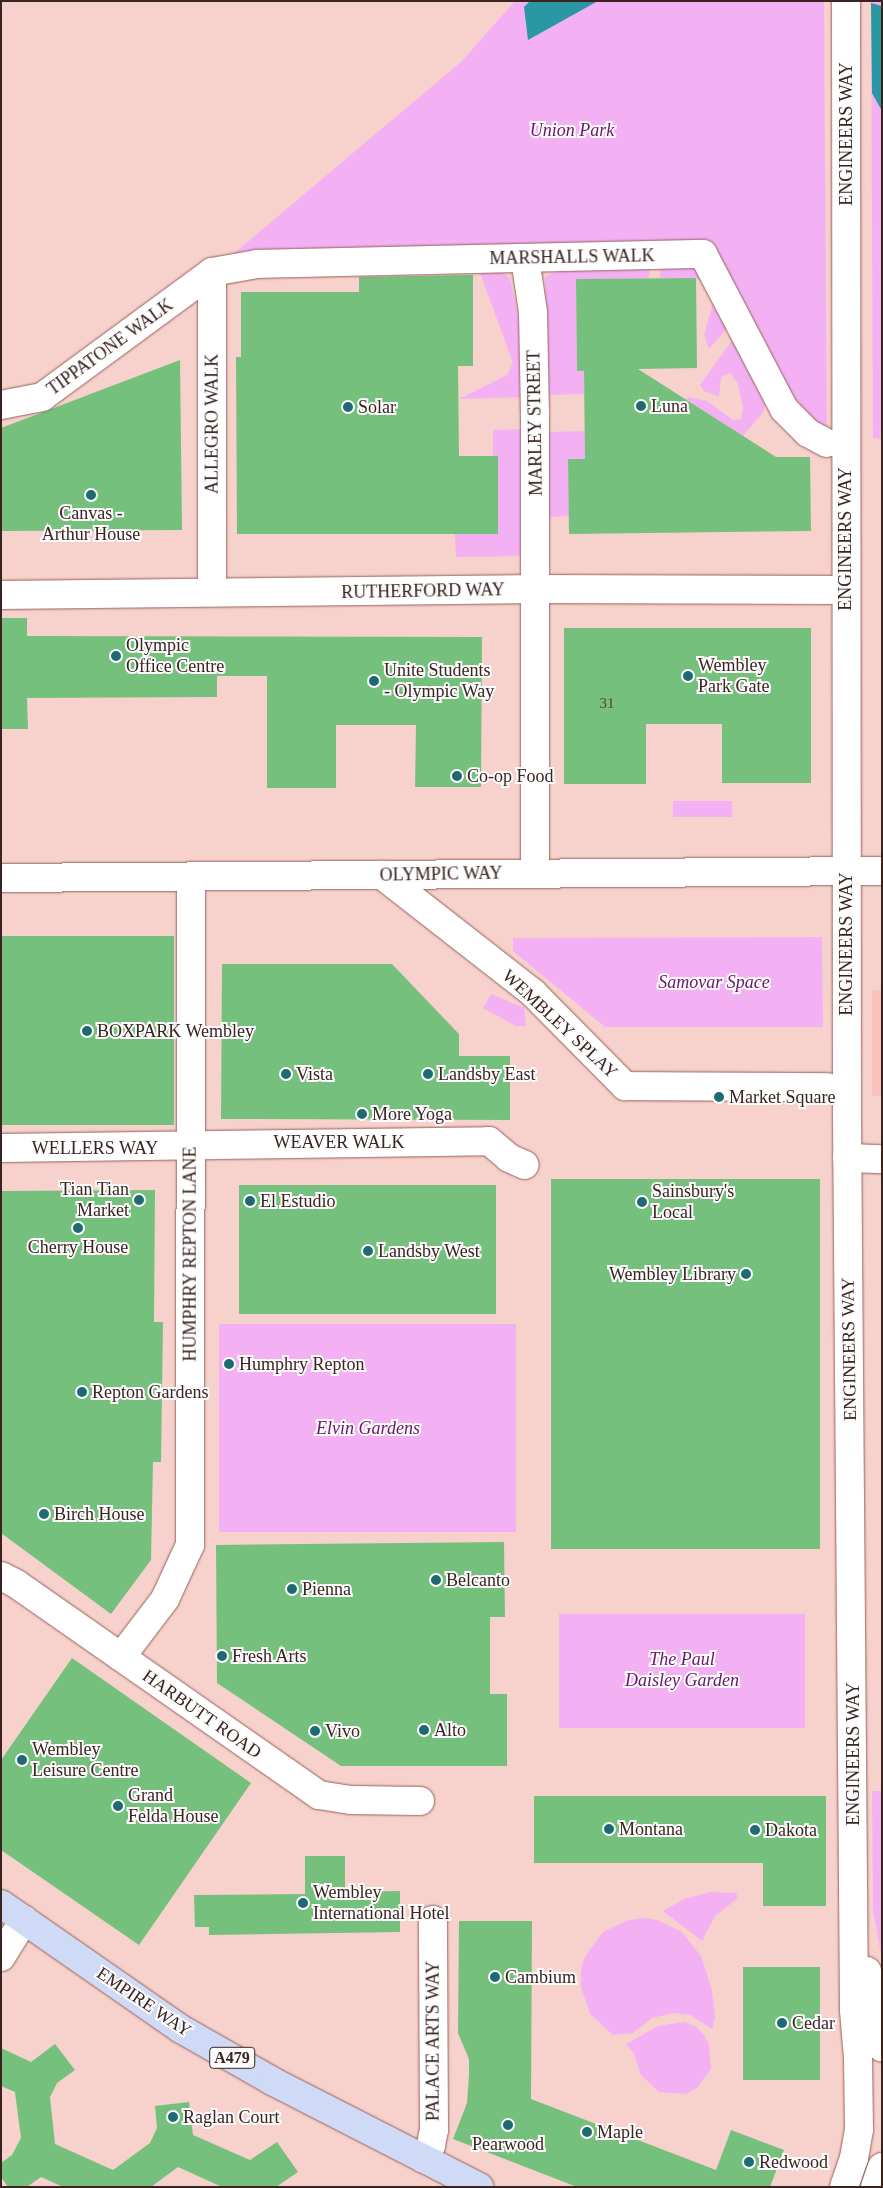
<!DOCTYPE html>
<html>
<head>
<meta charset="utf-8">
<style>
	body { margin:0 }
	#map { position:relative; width:883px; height:2188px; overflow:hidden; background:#f7d1cc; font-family:"Times New Roman",serif }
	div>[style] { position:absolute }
	.built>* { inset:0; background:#fac2bb; transform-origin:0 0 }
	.green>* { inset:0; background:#f3b1f4; transform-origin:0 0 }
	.water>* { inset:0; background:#2a98a4 }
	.building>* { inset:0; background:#76c07d; transform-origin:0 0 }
	.roads { filter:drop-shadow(0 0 1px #97615b) drop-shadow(0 0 1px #97615b) }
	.minor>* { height:28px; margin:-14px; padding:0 14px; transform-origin:14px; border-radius:14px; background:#fff }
	.major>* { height:28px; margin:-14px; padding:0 14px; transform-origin:14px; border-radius:14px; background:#cedaf6 }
	.dots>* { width:14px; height:14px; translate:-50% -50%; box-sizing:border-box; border:2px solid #fcfcfc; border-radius:50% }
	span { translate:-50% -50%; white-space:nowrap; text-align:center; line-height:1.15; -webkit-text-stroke:4px #fcfcfc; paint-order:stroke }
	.number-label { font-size:15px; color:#494a38 }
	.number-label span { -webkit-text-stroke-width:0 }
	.shield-label span { padding:1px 4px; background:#fcfcfc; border:1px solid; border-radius:4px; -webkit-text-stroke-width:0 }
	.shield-label { font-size:16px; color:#3a2321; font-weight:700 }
	.park-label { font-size:18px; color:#67176a; font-style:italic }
	.street-label { font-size:18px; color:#3a2321 }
	.poi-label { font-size:18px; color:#3a2321 }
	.left { translate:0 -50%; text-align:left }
	.right { translate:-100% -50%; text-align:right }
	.frame { position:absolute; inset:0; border:2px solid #3a2321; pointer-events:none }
</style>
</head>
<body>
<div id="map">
	<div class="built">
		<i style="left:872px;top:990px;width:10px;height:106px"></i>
	</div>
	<div class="green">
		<i style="clip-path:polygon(515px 1px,824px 1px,827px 443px,808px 433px,703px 254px,212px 272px,462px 61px)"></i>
		<i style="clip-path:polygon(871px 1px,882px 1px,882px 439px,873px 438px)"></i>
		<i style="clip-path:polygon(650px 266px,649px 278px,576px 280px,577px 370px,584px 371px,584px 394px,547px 395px,545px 277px,565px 267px)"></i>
		<i style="clip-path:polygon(660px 267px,695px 267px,729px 326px,709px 349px,704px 335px,713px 303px,703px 282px,696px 278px,660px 278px)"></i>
		<i style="clip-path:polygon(494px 268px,510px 278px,522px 336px,523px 397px,459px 399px,507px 375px,513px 363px,480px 273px,359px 273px)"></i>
		<i style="clip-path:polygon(736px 335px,766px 399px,764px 411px,743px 436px,687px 400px,687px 397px,707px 401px,733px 420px,741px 419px,743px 408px,738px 384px,730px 373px,721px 377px,719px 397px,704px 391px,700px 385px)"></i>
		<i style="clip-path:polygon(522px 429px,521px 556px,456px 557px,455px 534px,498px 456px,493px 456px,493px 430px)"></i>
		<i style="clip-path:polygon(585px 431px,585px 459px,568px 459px,569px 516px,549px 517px,548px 432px)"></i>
		<i style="left:673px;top:801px;width:59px;height:16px"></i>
		<i style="clip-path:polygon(822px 937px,823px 1027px,605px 1027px,513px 951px,513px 938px)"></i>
		<i style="clip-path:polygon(491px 994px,524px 1008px,526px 1026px,516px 1026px,483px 1008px)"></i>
		<i style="left:219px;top:1324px;width:297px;height:208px"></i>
		<i style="left:559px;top:1614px;width:246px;height:114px"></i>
		<i style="clip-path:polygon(872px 1791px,882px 1791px,882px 1960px,873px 1909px)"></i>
		<i style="clip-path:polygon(711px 1892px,736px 1893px,738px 1898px,715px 1916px,702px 1941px,663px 1911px,684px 1899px)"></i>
		<i style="clip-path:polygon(644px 1918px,657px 1920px,681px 1931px,701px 1956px,712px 1990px,715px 2018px,712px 2029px,690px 2015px,673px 2013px,652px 2018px,633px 2033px,613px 2035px,590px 2014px,581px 1987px,581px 1967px,586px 1955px,603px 1932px,629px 1920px)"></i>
		<i style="clip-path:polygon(684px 2022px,695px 2026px,704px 2035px,709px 2045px,711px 2069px,697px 2088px,685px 2094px,659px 2092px,641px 2075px,634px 2054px,626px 2044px,658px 2026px)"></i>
	</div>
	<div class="water">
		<i style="clip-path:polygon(530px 1px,598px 1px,528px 40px,524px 7px)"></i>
		<i style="clip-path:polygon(871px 3px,882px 6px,882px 111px,872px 93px)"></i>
	</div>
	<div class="building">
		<i style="clip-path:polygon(473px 275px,473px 366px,458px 366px,459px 456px,498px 456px,498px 534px,237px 534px,236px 357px,241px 357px,241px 292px,359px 292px,359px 277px)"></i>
		<i style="clip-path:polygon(696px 278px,697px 368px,638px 369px,776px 457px,810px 457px,811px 531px,569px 534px,568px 459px,585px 459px,584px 371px,577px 371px,576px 279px)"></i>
		<i style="clip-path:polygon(180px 360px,182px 530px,1px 531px,1px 428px)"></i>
		<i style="clip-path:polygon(1px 618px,27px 618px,27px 636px,482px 637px,481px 787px,415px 787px,416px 725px,336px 725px,336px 788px,267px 788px,267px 676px,217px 676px,217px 697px,27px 698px,28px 729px,1px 729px)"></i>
		<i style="clip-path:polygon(564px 628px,811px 628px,811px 783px,722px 783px,722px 724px,646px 724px,646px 784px,564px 784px)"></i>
		<i style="left:1px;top:936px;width:173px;height:189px"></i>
		<i style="clip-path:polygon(222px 964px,392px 964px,459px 1034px,459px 1056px,510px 1056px,510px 1120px,221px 1119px)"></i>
		<i style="left:820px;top:1179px;width:370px;height:269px;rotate:90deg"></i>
		<i style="left:496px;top:1185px;width:129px;height:257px;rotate:90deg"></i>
		<i style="clip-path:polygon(155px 1190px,154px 1322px,163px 1322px,161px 1462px,153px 1462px,151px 1560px,111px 1614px,1px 1533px,1px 1191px)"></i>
		<i style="clip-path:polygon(504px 1542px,505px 1617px,490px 1617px,490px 1694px,507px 1694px,507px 1766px,341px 1766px,217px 1683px,216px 1545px)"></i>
		<i style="clip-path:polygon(72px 1658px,251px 1783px,139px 1945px,1px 1850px,1px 1760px)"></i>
		<i style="clip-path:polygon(534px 1796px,826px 1796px,826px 1906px,763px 1906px,763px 1863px,534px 1863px)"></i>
		<i style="clip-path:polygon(305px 1856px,345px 1856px,345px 1892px,400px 1891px,400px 1932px,209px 1935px,209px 1927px,195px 1927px,194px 1895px,305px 1894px)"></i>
		<i style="clip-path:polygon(459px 1921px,532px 1921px,531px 2099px,716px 2170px,731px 2130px,784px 2150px,770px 2187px,577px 2187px,453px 2139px,467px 2103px,469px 2075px,469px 2059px,458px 2033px)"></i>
		<i style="left:743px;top:1967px;width:77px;height:113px"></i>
		<i style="clip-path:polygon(55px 2044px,75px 2070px,57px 2083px,50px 2097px,55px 2144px,113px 2170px,150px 2143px,157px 2128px,155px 2106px,189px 2102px,193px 2135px,250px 2160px,277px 2142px,298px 2172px,276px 2187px,222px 2187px,178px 2167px,151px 2187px,63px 2187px,41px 2177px,27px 2187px,8px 2187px,1px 2177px,1px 2163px,12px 2155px,21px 2138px,15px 2092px,1px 2086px,1px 2048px,31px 2062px)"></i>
	</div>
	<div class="roads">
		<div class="minor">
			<i style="left:525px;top:258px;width:55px;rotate:81.6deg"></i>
			<i style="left:533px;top:312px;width:102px;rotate:88.9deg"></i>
			<i style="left:535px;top:414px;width:459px;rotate:90deg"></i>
			<i style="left:212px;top:272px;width:305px;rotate:90deg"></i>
			<i style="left:1px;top:405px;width:42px;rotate:-11deg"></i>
			<i style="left:42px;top:397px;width:211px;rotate:-36.3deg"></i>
			<i style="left:212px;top:272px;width:46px;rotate:-10.1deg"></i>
			<i style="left:257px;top:264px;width:446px;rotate:-1.3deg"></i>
			<i style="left:703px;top:254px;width:175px;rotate:62.4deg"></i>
			<i style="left:784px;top:409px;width:34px;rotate:45deg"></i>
			<i style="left:808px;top:433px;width:21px;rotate:28deg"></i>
			<i style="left:1px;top:595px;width:536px;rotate:-0.64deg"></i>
			<i style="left:537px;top:589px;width:308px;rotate:0.2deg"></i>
			<i style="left:382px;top:875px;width:192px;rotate:38deg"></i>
			<i style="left:533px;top:993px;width:131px;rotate:45.3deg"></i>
			<i style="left:625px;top:1086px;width:202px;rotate:0.3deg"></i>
			<i style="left:1px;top:878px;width:881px;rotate:-0.46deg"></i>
			<i style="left:1px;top:1148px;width:488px;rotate:-0.8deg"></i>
			<i style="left:489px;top:1141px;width:26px;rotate:40deg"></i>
			<i style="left:509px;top:1158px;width:17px;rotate:24deg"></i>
			<i style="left:847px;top:1158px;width:35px;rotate:2deg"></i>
			<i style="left:1px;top:1576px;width:16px;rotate:27deg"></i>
			<i style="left:15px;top:1583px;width:371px;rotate:34.9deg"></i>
			<i style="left:319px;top:1795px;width:32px;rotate:9deg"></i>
			<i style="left:351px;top:1800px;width:69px;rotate:0.8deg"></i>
			<i style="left:121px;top:1657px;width:73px;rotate:-52.8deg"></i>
			<i style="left:165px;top:1599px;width:60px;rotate:-65.2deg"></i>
			<i style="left:190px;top:1545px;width:668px;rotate:-89.91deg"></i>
			<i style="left:1px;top:1957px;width:44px;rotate:-58.1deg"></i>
			<i style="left:867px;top:1971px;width:78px;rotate:79deg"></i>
			<i style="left:422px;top:2158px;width:16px;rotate:-55deg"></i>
			<i style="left:431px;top:2145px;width:15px;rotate:-79deg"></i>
			<i style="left:434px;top:2130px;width:210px;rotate:-90.3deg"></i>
			<i style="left:844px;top:2187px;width:31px;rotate:-71deg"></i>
			<i style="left:854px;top:2158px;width:29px;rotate:-80deg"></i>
			<i style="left:859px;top:2129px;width:71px;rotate:-90.8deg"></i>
			<i style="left:858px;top:2058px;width:48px;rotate:-94.8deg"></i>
			<i style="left:854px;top:2010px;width:900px;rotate:-90.45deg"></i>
			<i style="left:847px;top:1110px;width:1109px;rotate:-90.05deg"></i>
			<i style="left:875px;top:2187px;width:21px;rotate:-71deg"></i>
		</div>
		<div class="major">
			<i style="left:1px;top:1904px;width:219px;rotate:34.8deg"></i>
			<i style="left:181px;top:2029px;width:105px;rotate:29.7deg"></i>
			<i style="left:272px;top:2081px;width:233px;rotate:27.1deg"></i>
		</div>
	</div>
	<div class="dots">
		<i style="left:641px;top:406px;background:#1f6a72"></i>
		<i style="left:348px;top:407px;background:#1f6a72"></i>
		<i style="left:91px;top:495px;background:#1f6a72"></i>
		<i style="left:116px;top:656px;background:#1f6a72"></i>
		<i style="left:688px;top:676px;background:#1f6a72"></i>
		<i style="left:374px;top:681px;background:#1f6a72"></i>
		<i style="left:457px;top:776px;background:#1f6a72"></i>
		<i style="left:87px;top:1031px;background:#1f6a72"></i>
		<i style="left:286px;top:1074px;background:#1f6a72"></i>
		<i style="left:428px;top:1074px;background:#1f6a72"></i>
		<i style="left:719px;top:1097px;background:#1f6a72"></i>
		<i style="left:362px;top:1114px;background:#1f6a72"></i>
		<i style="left:139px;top:1200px;background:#1f6a72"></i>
		<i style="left:250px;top:1201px;background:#1f6a72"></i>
		<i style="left:642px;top:1202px;background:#1f6a72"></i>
		<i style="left:78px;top:1228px;background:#1f6a72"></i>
		<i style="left:368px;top:1251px;background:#1f6a72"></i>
		<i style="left:746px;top:1274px;background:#1f6a72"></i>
		<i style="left:229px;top:1364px;background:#1f6a72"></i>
		<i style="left:82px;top:1392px;background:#1f6a72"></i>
		<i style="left:44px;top:1514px;background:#1f6a72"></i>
		<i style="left:436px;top:1580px;background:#1f6a72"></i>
		<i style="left:292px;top:1589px;background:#1f6a72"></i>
		<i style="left:222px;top:1656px;background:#1f6a72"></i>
		<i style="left:424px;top:1730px;background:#1f6a72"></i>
		<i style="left:315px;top:1731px;background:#1f6a72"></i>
		<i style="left:22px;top:1760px;background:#1f6a72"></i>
		<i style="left:118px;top:1806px;background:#1f6a72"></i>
		<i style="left:609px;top:1829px;background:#1f6a72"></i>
		<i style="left:755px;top:1830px;background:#1f6a72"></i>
		<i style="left:303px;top:1903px;background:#1f6a72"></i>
		<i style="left:495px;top:1977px;background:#1f6a72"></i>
		<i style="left:782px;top:2023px;background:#1f6a72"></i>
		<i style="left:173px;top:2117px;background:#1f6a72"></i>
		<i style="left:508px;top:2125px;background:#1f6a72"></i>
		<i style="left:587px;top:2132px;background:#1f6a72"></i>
		<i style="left:749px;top:2162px;background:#1f6a72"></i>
	</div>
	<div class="number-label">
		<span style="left:607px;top:704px">31</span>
	</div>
	<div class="shield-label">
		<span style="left:232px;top:2058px">A479</span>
	</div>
	<div class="park-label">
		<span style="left:572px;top:130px">Union Park</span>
		<span style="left:714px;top:982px">Samovar Space</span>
		<span style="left:368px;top:1428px">Elvin Gardens</span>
		<span style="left:682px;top:1670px">The Paul<br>Daisley Garden</span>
	</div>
	<div class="street-label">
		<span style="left:846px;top:134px;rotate:-90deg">ENGINEERS WAY</span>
		<span style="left:572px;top:257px;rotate:-1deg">MARSHALLS WALK</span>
		<span style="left:110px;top:347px;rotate:-36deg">TIPPATONE WALK</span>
		<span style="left:535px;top:423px;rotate:-91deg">MARLEY STREET</span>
		<span style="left:212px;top:424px;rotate:-90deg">ALLEGRO WALK</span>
		<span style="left:845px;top:539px;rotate:-90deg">ENGINEERS WAY</span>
		<span style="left:423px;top:591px;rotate:-1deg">RUTHERFORD WAY</span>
		<span style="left:441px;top:874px;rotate:-1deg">OLYMPIC WAY</span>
		<span style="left:846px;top:944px;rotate:-90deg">ENGINEERS WAY</span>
		<span style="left:560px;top:1024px;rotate:43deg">WEMBLEY SPLAY</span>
		<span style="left:339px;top:1142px">WEAVER WALK</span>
		<span style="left:95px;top:1148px">WELLERS WAY</span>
		<span style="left:190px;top:1254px;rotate:-90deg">HUMPHRY REPTON LANE</span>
		<span style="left:849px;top:1349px;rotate:-91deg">ENGINEERS WAY</span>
		<span style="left:202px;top:1714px;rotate:35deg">HARBUTT ROAD</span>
		<span style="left:853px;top:1754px;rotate:-90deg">ENGINEERS WAY</span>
		<span style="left:144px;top:2002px;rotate:34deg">EMPIRE WAY</span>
		<span style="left:433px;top:2041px;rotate:-90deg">PALACE ARTS WAY</span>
	</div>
	<div class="poi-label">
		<span class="left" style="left:651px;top:406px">Luna</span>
		<span class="left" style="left:358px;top:407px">Solar</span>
		<span style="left:91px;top:524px">Canvas -<br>Arthur House</span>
		<span class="left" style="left:126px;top:656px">Olympic<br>Office Centre</span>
		<span class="left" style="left:698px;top:676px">Wembley<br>Park Gate</span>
		<span class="left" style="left:384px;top:681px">Unite Students<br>- Olympic Way</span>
		<span class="left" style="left:467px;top:776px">Co-op Food</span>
		<span class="left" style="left:97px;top:1031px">BOXPARK Wembley</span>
		<span class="left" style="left:296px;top:1074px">Vista</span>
		<span class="left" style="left:438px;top:1074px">Landsby East</span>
		<span class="left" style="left:729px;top:1097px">Market Square</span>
		<span class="left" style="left:372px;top:1114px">More Yoga</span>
		<span class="right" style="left:129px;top:1200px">Tian Tian<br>Market</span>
		<span class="left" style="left:652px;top:1202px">Sainsbury's<br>Local</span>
		<span class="left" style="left:260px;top:1201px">El Estudio</span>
		<span style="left:78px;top:1247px">Cherry House</span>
		<span class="left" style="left:378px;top:1251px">Landsby West</span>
		<span class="right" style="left:736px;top:1274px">Wembley Library</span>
		<span class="left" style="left:239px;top:1364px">Humphry Repton</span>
		<span class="left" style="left:92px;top:1392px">Repton Gardens</span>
		<span class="left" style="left:54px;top:1514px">Birch House</span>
		<span class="left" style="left:446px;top:1580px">Belcanto</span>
		<span class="left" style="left:302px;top:1589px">Pienna</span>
		<span class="left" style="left:232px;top:1656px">Fresh Arts</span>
		<span class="left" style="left:434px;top:1730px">Alto</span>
		<span class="left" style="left:325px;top:1731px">Vivo</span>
		<span class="left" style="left:32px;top:1760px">Wembley<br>Leisure Centre</span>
		<span class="left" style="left:128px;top:1806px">Grand<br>Felda House</span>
		<span class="left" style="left:619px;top:1829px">Montana</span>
		<span class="left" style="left:765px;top:1830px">Dakota</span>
		<span class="left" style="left:313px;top:1903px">Wembley<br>International Hotel</span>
		<span class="left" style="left:505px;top:1977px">Cambium</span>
		<span class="left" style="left:792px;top:2023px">Cedar</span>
		<span class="left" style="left:183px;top:2117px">Raglan Court</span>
		<span class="left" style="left:597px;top:2132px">Maple</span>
		<span style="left:508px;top:2144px">Pearwood</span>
		<span class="left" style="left:759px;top:2162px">Redwood</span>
	</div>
	<div class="frame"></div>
</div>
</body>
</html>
